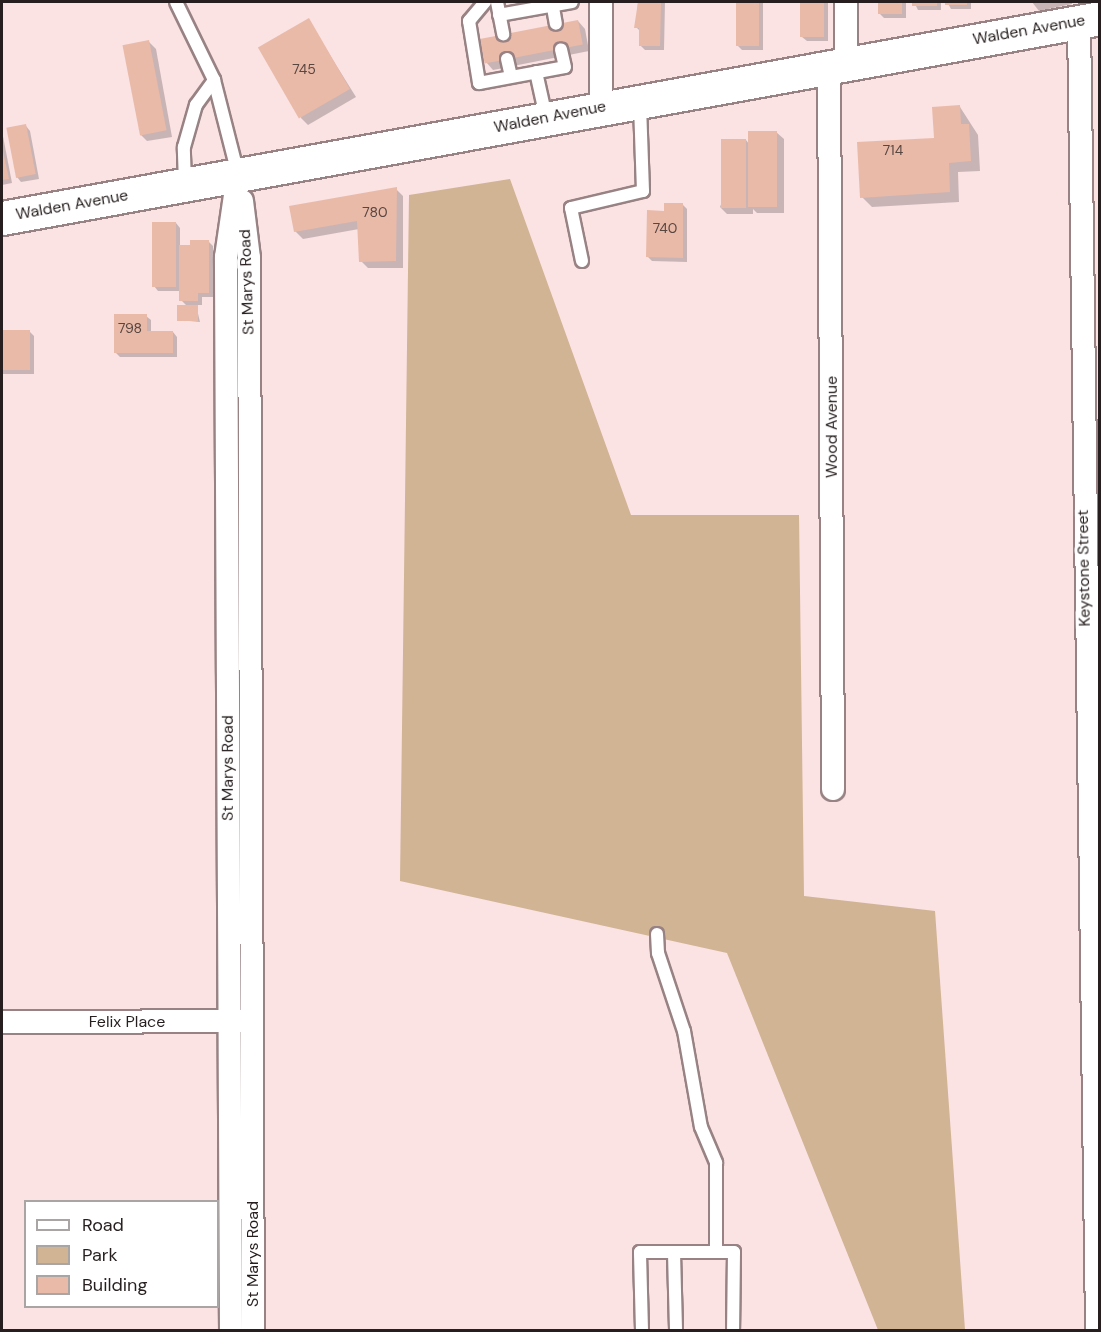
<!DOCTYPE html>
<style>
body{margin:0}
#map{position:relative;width:1101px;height:1332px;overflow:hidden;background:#fbe2e3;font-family:"DM Sans",sans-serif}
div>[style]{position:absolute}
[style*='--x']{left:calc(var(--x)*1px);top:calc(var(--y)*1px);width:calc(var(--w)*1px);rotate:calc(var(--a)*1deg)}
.green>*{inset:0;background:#d0b494}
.shadow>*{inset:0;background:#0003}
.building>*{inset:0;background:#e9baa8;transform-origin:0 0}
.roads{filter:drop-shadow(2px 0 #988283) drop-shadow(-2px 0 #988283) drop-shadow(0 2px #988283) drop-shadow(0 -2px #988283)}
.lane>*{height:12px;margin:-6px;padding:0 6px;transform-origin:6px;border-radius:6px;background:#fff}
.street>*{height:22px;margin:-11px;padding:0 11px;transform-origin:11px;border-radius:11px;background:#fff}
.secondary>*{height:33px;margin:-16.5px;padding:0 16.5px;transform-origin:16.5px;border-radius:16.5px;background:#fff}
span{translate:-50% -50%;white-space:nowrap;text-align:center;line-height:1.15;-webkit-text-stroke:6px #fff;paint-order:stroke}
.number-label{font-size:14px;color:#584641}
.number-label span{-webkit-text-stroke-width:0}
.street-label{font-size:16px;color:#271f1f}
.frame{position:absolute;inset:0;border:3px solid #271f1f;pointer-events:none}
.legend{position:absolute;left:24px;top:1200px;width:195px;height:108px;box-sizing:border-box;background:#fff;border:2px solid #a9a5a5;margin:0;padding:8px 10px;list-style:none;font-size:18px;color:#271f1f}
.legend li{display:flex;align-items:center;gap:12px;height:30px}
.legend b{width:30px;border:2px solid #a9a5a5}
</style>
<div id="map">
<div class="green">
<i style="clip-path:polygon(510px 179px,631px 515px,799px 515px,804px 896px,935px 911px,965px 1330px,878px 1330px,727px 953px,400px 881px,409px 195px)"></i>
</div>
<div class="shadow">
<i style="clip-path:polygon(638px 2px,665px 2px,664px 50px,645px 50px,640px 45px,640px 31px,636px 27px)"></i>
<i style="clip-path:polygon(737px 2px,763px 2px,763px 50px,742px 50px,737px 45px)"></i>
<i style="clip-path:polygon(802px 2px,828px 2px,828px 41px,807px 41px,802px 37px)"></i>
<i style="clip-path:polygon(879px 2px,906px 2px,906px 18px,884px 18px,879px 13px)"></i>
<i style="clip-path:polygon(914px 2px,941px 2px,941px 10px,918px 10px)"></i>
<i style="clip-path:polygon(947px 2px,971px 2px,971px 9px,951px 9px)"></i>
<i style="clip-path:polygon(1032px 2px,1072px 2px,1072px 4px,1039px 11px)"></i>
<i style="clip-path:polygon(308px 20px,356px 97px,308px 125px,301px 118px)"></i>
<i style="clip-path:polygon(578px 21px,585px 29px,589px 51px,493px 70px,486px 62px)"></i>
<i style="clip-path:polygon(148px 41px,156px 49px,172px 137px,147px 141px,140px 134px)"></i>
<i style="clip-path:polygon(960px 107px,978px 135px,980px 171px,958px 172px,959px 202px,872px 207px,862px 197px,935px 139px)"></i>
<i style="clip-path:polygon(26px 126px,30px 131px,39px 179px,21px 182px,17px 177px)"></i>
<i style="clip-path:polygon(2px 131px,12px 183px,2px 185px)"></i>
<i style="clip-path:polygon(776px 132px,784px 139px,784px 213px,757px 213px,753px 209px,753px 214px,727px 214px,720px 207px,746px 140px,749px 144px)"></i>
<i style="clip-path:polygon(396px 189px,403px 196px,403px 268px,368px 268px,361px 261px,359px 229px,303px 239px,295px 231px)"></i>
<i style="clip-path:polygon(682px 204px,687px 209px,687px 262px,652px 261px,648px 257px,666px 212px)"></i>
<i style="clip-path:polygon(176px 223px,180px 228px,180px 247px,208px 241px,213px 246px,213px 297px,202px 297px,202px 305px,196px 305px,200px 322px,179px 320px,187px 306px,181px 300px,181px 291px,158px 291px,154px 286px)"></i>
<i style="clip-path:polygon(146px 316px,151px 320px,151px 332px,173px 332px,177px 337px,177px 357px,120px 357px,115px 352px)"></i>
<i style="clip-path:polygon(2px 331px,29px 331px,34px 336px,34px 374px,2px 374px)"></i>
</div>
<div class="building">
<i style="clip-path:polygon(638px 2px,661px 2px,660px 46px,639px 46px,639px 28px,634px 28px)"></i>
<i style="left:736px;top:2px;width:23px;height:44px"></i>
<i style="left:800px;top:2px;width:24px;height:35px"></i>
<i style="left:878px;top:2px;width:24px;height:12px"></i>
<i style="left:912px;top:2px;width:25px;height:4px"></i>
<i style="left:945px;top:2px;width:22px;height:3px"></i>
<i style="left:309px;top:18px;width:82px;height:59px;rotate:60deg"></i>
<i style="left:578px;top:20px;width:25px;height:100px;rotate:79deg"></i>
<i style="left:149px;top:40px;width:92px;height:27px;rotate:79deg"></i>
<i style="clip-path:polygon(960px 105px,961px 124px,969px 124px,971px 161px,949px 163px,950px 192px,860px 198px,857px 142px,934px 138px,932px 107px)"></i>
<i style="left:26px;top:124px;width:51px;height:20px;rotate:79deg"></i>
<i style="left:748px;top:131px;width:29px;height:76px"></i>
<i style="left:721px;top:139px;width:25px;height:69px"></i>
<i style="clip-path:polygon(2px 147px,9px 179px,2px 180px)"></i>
<i style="clip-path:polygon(397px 187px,396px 261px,359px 262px,357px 221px,294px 232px,289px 206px)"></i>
<i style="clip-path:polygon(664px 203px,683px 203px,683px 258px,646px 257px,647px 210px,664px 211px)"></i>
<i style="left:176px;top:222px;width:65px;height:24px;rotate:90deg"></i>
<i style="clip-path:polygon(190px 240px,209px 240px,209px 293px,198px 293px,198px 301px,179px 301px,179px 245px,190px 245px)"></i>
<i style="left:177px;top:305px;width:21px;height:16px"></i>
<i style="clip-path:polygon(114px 314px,147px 314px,147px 331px,173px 331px,173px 353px,114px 353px)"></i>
<i style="left:2px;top:330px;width:28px;height:40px"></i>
</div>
<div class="roads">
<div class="lane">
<i style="--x:176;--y:2;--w:87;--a:64"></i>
<i style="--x:214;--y:80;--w:97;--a:75.7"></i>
<i style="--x:485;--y:2;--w:25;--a:130"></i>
<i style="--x:469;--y:21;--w:63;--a:80.8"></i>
<i style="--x:479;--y:83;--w:87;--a:-10.5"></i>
<i style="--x:565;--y:67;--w:18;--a:-103"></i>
<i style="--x:497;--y:2;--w:33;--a:79"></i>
<i style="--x:552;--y:2;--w:22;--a:80"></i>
<i style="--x:499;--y:15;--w:74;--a:-10.1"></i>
<i style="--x:507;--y:59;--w:17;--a:77"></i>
<i style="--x:536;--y:72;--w:46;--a:77.5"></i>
<i style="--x:185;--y:183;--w:36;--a:-92"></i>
<i style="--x:184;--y:147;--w:44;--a:-74.1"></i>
<i style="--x:196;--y:105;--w:31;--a:-54"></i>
<i style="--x:582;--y:261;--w:54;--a:-101.7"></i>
<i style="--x:571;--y:208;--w:74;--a:-13.3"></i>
<i style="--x:643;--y:191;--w:87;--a:-92"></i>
<i style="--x:657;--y:934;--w:19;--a:87"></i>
<i style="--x:658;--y:953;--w:82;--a:71.6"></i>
<i style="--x:684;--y:1031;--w:97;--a:80"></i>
<i style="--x:701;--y:1127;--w:39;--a:67"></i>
<i style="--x:716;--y:1163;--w:89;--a:90"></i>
<i style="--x:674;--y:1253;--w:77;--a:88.5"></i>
<i style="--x:642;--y:1330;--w:78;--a:-91.5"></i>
<i style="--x:640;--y:1252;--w:94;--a:0"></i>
<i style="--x:734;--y:1252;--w:78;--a:90.7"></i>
</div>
<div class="street">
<i style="--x:1079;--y:21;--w:1309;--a:89.21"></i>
<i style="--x:846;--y:63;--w:61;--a:-90"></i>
<i style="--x:829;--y:66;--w:723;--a:89.68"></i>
<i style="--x:601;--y:107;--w:105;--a:-90"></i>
<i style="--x:242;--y:201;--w:57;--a:83"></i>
<i style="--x:249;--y:258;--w:1072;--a:89.79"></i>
<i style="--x:2;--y:1022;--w:241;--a:-0.2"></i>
<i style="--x:231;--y:1330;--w:1073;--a:-90.27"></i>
<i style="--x:226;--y:257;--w:83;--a:-81.7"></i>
</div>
<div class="secondary">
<i style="--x:2;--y:218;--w:1116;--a:-10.32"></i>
</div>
</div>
<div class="number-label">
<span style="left:304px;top:69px">745</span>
<span style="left:893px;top:150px">714</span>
<span style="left:375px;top:212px">780</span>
<span style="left:665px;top:228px">740</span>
<span style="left:130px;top:328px">798</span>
</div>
<div class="street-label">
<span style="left:1029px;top:30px;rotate:-10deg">Walden Avenue</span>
<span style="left:550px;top:117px;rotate:-11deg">Walden Avenue</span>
<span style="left:72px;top:205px;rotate:-10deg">Walden Avenue</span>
<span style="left:247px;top:282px;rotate:-92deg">St Marys Road</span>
<span style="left:832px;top:427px;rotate:-90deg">Wood Avenue</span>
<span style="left:1084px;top:568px;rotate:-91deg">Keystone Street</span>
<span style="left:228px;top:768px;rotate:-90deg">St Marys Road</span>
<span style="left:127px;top:1022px">Felix Place</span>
<span style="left:253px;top:1254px;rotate:-90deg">St Marys Road</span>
</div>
<div class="frame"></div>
<ul class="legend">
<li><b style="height:8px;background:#fff"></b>Road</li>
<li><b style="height:16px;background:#d0b494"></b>Park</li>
<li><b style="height:16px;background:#e9baa8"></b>Building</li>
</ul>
</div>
